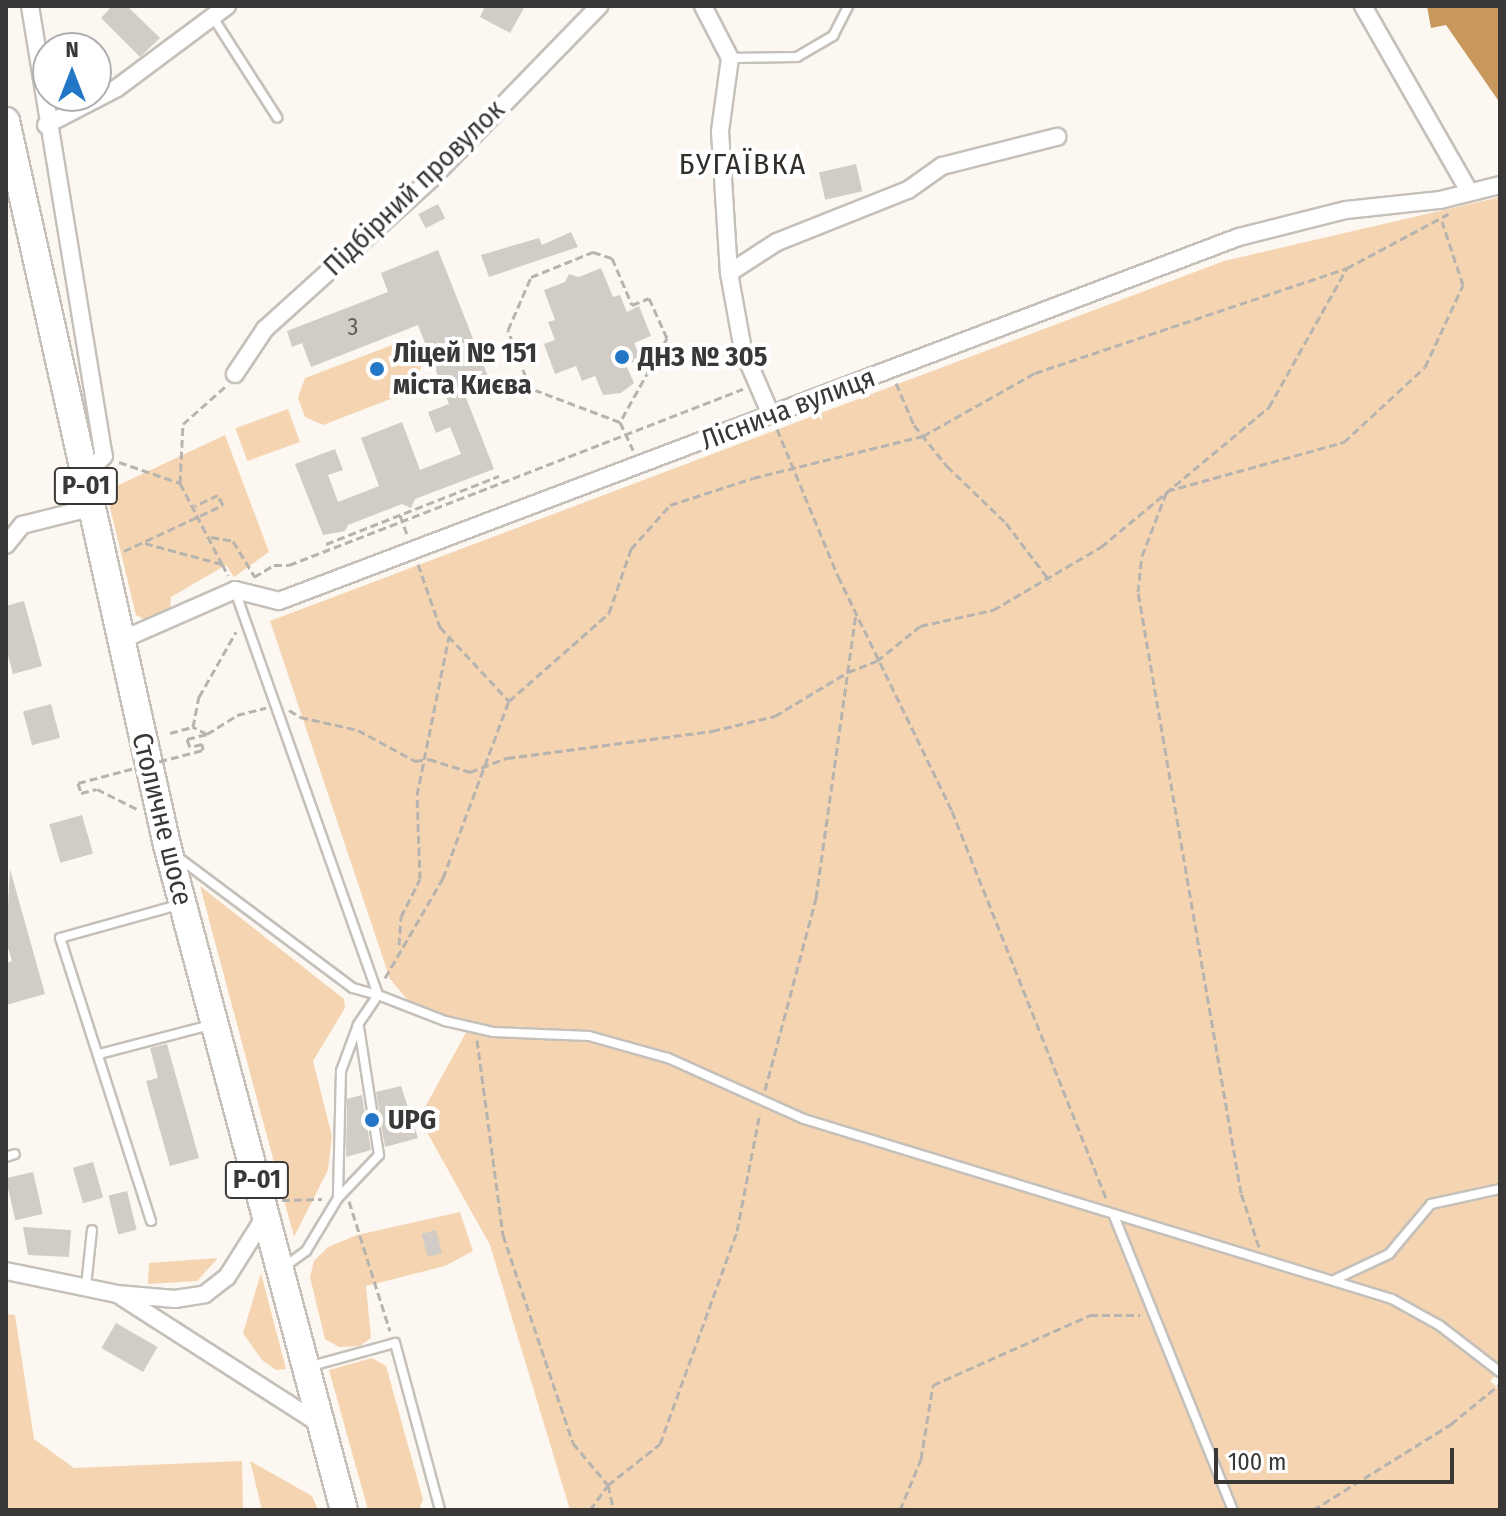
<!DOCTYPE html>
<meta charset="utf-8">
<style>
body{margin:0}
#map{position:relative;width:1506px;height:1516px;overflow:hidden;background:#fcf7f1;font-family:"Fira Sans Condensed",sans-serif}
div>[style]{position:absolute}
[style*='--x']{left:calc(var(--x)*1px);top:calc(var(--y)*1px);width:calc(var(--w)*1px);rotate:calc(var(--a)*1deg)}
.green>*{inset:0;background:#f5d5b1;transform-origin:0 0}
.water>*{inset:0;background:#c7975c}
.building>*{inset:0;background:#d1ccc6;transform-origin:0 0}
.path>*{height:3px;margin-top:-1.5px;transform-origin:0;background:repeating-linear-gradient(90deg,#b7b3af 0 8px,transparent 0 12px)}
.roads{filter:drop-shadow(2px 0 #c5c0ba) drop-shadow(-2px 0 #c5c0ba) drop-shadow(0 2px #c5c0ba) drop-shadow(0 -2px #c5c0ba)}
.service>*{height:8px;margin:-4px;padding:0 4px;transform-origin:4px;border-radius:4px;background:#fff}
.minor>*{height:16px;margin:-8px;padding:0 8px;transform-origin:8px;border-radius:8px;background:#fff}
.primary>*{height:26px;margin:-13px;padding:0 13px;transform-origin:13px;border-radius:13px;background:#fff}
.path-bridge>*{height:3px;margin-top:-1.5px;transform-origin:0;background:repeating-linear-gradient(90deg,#b7b3af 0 8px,transparent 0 12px)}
.dots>*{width:22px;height:22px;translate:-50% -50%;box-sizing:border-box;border:4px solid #fff;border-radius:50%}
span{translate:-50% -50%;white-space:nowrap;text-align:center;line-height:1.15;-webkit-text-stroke:8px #fff;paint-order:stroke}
.number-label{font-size:24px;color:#605d5a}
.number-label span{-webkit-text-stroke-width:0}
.shield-label span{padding:2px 6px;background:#fff;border:2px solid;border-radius:6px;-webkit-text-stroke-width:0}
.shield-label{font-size:26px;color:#3a3836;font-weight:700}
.street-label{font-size:28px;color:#3a3836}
.poi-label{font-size:28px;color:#3a3836;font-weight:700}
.left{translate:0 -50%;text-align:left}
.neighbourhood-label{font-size:30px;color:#322e2a;letter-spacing:2px}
.frame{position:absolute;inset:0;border:8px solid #3a3836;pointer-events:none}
.north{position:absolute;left:32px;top:32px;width:80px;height:80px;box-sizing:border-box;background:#fff;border:2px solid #b0afaf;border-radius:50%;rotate:0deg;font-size:22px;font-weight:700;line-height:32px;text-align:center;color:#3a3836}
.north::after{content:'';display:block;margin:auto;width:28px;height:36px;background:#2377c6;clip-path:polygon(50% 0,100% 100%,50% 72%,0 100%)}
.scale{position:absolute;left:1214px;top:1448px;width:240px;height:36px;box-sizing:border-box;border:4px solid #3a3836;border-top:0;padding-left:10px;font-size:24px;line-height:28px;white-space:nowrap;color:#3a3836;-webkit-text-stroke:6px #fff;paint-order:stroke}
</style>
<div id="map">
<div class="green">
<i style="clip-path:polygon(1500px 197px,1500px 1371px,1490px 1381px,1500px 1390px,1500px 1510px,570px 1510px,490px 1245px,419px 1118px,468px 1029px,412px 1005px,390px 979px,270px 621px,1224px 261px)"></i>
<i style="clip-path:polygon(395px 344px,412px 352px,421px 367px,414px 390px,323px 425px,305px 417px,298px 398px,305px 378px)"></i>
<i style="left:288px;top:409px;width:35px;height:56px;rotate:70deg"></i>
<i style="clip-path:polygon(225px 435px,269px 552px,234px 577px,226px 565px,171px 597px,170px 611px,146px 620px,136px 615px,106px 491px)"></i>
<i style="clip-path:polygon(200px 886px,344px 999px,345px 1008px,313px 1061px,332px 1136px,328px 1170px,294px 1237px)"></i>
<i style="clip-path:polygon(460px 1212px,473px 1251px,445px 1266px,366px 1286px,371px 1338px,360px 1346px,339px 1347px,325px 1339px,310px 1277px,314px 1261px,328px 1247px,357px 1235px)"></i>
<i style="clip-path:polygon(218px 1258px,197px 1281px,148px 1284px,149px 1263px)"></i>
<i style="clip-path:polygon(261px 1273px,286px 1369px,276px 1370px,262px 1360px,243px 1333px)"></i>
<i style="clip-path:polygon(6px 1314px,15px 1315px,34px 1439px,74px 1468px,242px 1461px,243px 1510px,6px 1510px)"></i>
<i style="clip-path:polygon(372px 1358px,386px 1366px,423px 1499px,419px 1510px,368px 1510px,329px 1370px)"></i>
<i style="clip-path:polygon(250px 1461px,312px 1496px,318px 1510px,262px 1510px)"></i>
</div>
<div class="water">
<i style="clip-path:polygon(1427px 6px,1500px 6px,1500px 103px,1446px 25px,1431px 28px)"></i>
</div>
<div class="building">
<i style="clip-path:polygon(112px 6px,127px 6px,160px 38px,140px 57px,101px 18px)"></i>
<i style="clip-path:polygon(485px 6px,525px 6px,510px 33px,480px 17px)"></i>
<i style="left:856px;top:164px;width:28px;height:38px;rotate:77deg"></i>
<i style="left:438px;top:204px;width:16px;height:22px;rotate:63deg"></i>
<i style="clip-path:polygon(571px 232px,578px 247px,489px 277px,481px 255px,539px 238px,542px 245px)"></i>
<i style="clip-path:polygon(438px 250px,489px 379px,463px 390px,494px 469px,415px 499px,411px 508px,402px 504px,348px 525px,345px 531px,323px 535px,295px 464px,335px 449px,343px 470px,328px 475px,338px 502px,379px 486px,361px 438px,402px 422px,420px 470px,461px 454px,450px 427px,436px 433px,428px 412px,449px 404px,418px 325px,311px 367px,302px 343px,292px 347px,287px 331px,388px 292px,381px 273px)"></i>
<i style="clip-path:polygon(601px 268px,613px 297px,620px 295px,627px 312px,639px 306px,651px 336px,634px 343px,641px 359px,626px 365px,634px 383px,621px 393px,603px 395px,595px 376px,582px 381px,576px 366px,555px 374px,544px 344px,555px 340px,548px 322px,555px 320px,544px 290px,565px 282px,569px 274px,579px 277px)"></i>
<i style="clip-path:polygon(24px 601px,42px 666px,13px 674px,6px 648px,6px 606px)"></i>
<i style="left:51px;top:704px;width:35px;height:29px;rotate:75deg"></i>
<i style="left:82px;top:815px;width:40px;height:34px;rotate:74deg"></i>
<i style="clip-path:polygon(10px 869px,45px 994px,6px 1005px,6px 963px,12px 961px,6px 941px)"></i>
<i style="clip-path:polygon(167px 1044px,199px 1158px,170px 1166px,146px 1081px,158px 1078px,150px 1048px)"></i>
<i style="clip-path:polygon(401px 1086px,418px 1138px,385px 1147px,376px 1092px)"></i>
<i style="clip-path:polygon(362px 1095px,371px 1150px,346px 1157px,347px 1099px)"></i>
<i style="left:93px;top:1162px;width:37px;height:21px;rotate:74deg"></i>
<i style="left:33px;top:1172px;width:43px;height:28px;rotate:77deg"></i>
<i style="left:127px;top:1191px;width:40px;height:19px;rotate:76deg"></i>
<i style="clip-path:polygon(23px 1227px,71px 1230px,69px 1257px,28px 1255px)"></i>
<i style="left:436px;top:1230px;width:24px;height:15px;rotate:75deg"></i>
<i style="left:116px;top:1323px;width:48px;height:29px;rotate:30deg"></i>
</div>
<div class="path">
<i style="--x:593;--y:252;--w:20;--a:18"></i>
<i style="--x:612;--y:258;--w:51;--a:66.9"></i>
<i style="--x:632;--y:305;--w:18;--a:-22"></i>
<i style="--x:649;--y:298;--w:44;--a:65.8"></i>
<i style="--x:667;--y:338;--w:96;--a:119.2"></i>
<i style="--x:620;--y:422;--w:96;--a:-159.3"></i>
<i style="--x:530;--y:388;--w:62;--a:-110.8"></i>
<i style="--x:508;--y:330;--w:58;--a:-66.5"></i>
<i style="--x:531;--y:277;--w:67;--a:-22"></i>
<i style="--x:896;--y:383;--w:46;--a:66.8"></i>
<i style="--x:914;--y:425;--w:53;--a:51.2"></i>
<i style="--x:947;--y:466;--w:82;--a:44"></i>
<i style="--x:1006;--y:523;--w:73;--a:52.8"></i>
<i style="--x:620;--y:422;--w:31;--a:65"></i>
<i style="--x:777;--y:429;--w:159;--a:67.5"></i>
<i style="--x:838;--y:576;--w:261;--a:64.1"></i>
<i style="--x:952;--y:811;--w:417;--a:68.3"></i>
<i style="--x:119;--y:462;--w:65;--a:19"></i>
<i style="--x:180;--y:483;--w:91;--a:62.6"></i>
<i style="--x:222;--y:564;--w:81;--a:-164.9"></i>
<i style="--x:180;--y:483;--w:59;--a:-87.1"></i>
<i style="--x:183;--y:424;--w:57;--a:-41.5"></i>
<i style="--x:400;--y:515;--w:20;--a:70"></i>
<i style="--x:211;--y:537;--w:22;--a:10"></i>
<i style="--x:233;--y:541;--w:42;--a:58.6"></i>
<i style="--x:326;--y:544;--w:186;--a:-21.5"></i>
<i style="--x:124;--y:551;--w:109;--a:-24.9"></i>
<i style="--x:223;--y:505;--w:11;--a:-117"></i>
<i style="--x:218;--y:495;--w:26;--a:155"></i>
<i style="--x:222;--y:564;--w:13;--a:61"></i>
<i style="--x:418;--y:564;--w:67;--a:70.8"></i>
<i style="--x:440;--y:627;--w:101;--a:47"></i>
<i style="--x:509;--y:701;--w:133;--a:-41.3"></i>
<i style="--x:609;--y:613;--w:68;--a:-71"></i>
<i style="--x:631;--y:549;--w:59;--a:-48.4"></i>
<i style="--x:670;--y:505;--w:87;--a:-18"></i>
<i style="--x:753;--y:478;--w:175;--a:-13.9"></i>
<i style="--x:923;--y:436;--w:129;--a:-29.4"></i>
<i style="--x:1035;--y:373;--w:329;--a:-18.6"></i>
<i style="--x:254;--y:577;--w:23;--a:-31"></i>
<i style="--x:274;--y:565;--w:15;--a:0"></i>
<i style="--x:289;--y:565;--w:487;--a:-21.2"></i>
<i style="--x:289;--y:710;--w:13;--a:32"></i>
<i style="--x:300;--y:717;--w:59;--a:12.6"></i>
<i style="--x:358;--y:730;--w:65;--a:28.5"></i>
<i style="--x:415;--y:761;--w:14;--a:-8"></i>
<i style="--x:429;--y:759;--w:43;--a:17.6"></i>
<i style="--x:470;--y:772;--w:40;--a:-21"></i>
<i style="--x:507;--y:758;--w:207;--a:-7.5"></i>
<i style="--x:712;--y:731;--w:65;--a:-13.4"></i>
<i style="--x:775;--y:716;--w:85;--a:-31.1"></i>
<i style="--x:848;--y:672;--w:31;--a:-21"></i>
<i style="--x:877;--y:661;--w:55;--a:-39.1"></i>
<i style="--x:920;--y:626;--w:75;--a:-12.4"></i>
<i style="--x:993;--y:610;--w:125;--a:-30.3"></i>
<i style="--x:1101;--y:547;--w:219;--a:-39.8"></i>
<i style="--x:1269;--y:407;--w:159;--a:-60.7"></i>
<i style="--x:1347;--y:268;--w:115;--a:-28.1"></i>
<i style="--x:170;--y:733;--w:24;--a:-15"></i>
<i style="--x:207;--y:734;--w:16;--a:-153"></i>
<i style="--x:193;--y:727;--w:31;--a:-79"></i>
<i style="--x:199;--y:697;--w:75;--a:-60.4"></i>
<i style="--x:203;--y:750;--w:6;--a:-99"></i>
<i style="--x:202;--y:744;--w:12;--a:166"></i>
<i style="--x:190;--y:747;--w:9;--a:-111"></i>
<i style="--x:187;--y:739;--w:21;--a:-14"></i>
<i style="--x:207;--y:734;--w:36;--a:-32"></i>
<i style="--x:237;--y:715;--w:30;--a:-14"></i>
<i style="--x:78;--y:783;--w:10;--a:73"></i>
<i style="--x:81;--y:793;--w:16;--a:-14"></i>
<i style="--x:97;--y:789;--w:45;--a:26.6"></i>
<i style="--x:399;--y:945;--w:28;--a:-86"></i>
<i style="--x:401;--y:917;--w:42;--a:-63.4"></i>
<i style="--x:420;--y:879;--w:84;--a:-92"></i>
<i style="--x:417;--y:795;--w:162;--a:-78.6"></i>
<i style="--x:385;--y:978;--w:116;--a:-59.9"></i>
<i style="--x:443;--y:878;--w:189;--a:-69.6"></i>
<i style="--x:477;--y:1040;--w:197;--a:82.4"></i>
<i style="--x:503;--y:1235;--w:219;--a:71.4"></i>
<i style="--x:573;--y:1443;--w:55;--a:50.2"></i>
<i style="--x:608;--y:1485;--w:26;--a:77"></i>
<i style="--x:765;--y:1090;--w:199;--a:-75.1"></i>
<i style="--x:816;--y:898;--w:286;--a:-82"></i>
<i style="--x:282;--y:1200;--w:40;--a:-1.4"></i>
<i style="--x:349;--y:1201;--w:136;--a:72.5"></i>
<i style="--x:1259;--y:1247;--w:57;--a:-108.4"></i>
<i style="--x:1241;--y:1193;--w:610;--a:-99.72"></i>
<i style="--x:1138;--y:592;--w:36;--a:-84"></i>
<i style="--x:1142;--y:556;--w:70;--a:-69"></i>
<i style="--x:1167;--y:491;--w:184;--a:-15.5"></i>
<i style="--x:1344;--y:442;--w:110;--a:-42.8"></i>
<i style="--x:1425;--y:367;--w:90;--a:-65.1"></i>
<i style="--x:1463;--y:285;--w:67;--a:-108.2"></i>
<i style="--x:590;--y:1510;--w:31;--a:-54"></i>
<i style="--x:608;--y:1485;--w:66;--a:-38.3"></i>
<i style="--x:660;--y:1444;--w:226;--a:-70.1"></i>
<i style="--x:737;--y:1231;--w:120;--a:-79"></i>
<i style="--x:900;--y:1510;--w:55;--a:-67.6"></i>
<i style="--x:921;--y:1459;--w:75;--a:-80.8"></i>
<i style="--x:933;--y:1385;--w:172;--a:-24"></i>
<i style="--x:1090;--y:1315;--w:50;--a:0"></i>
<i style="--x:1313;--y:1510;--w:163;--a:-31.9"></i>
<i style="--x:1451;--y:1424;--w:63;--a:-39.2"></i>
</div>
<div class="roads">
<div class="service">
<i style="--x:214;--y:19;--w:117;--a:57.3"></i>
<i style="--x:730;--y:58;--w:67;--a:-0.9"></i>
<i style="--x:797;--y:57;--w:42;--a:-30.3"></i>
<i style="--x:833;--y:36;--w:34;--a:-63"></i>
<i style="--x:235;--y:591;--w:429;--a:70.5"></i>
<i style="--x:378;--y:995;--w:72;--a:21.2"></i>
<i style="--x:445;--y:1021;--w:49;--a:12.9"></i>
<i style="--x:493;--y:1032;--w:96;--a:2.4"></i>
<i style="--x:589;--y:1036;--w:82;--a:15.6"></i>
<i style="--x:668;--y:1058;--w:149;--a:24.2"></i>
<i style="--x:804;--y:1119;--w:615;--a:17.02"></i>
<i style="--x:1392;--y:1299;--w:54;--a:29"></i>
<i style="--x:1439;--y:1325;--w:77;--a:37.6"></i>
<i style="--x:179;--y:858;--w:217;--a:36.8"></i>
<i style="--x:353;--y:988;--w:26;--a:16"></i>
<i style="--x:378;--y:995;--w:36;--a:124"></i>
<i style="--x:358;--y:1025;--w:49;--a:110.3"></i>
<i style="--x:341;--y:1071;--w:127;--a:91.4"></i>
<i style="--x:338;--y:1198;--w:62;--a:121.1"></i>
<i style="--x:306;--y:1251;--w:29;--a:144"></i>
<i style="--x:99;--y:1054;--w:115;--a:-14.6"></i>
<i style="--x:6;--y:1157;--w:9;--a:-18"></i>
<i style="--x:339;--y:1197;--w:58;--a:-46.4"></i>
<i style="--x:379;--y:1155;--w:129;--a:-98.9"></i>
<i style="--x:1114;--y:1216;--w:317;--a:68"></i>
<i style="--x:151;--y:1221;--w:297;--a:-107.8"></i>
<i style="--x:60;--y:938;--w:123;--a:-15.6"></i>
<i style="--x:1336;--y:1279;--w:59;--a:-25.3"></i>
<i style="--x:1389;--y:1254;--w:65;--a:-50"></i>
<i style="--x:1431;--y:1204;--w:71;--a:-12.3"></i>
<i style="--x:86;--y:1286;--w:56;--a:-83.9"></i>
<i style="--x:311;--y:1366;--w:87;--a:-15.3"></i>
<i style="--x:395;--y:1343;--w:173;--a:74.9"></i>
</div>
<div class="minor">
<i style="--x:30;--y:6;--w:456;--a:80.7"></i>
<i style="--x:104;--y:456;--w:29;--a:136"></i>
<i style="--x:703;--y:6;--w:59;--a:62.6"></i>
<i style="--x:730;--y:58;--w:74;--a:97.8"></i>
<i style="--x:720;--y:131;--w:142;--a:86.4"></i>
<i style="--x:729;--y:273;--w:78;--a:79.7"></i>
<i style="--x:743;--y:350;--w:71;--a:66.7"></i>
<i style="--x:1363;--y:6;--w:213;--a:60.2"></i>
<i style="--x:46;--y:125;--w:80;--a:-27.5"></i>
<i style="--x:117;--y:88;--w:137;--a:-36.7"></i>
<i style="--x:729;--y:273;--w:57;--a:-32.9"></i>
<i style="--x:777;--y:242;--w:141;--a:-21.7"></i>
<i style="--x:908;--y:190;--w:42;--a:-35.2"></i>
<i style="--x:942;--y:166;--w:119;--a:-14.2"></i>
<i style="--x:235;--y:374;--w:54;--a:-56.3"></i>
<i style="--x:265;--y:329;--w:225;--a:-42.1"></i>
<i style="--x:432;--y:178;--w:240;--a:-45.8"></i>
<i style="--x:6;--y:545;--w:26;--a:-51"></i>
<i style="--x:22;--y:525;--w:70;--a:-14"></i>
<i style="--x:119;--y:641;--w:127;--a:-23.7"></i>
<i style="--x:235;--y:590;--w:45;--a:14"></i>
<i style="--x:279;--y:601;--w:1027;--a:-20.77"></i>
<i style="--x:1239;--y:237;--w:110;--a:-14.2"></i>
<i style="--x:1346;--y:210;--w:95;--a:-6.1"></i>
<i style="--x:1440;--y:200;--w:62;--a:-14"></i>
<i style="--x:6;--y:1271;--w:113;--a:11.7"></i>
<i style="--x:117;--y:1294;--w:58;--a:4.9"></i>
<i style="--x:175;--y:1299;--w:30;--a:-9"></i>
<i style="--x:205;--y:1294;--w:28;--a:-38"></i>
<i style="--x:227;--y:1277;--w:73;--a:-57.8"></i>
<i style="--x:122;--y:1297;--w:237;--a:32.7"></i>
</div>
<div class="primary">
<i style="--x:6;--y:121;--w:742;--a:77.46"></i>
<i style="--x:167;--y:845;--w:688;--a:75.1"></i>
</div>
</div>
<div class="path-bridge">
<i style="--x:78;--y:783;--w:129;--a:-14.8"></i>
</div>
<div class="dots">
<i style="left:622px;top:357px;background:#2377c6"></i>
<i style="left:377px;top:369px;background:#2377c6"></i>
<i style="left:372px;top:1120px;background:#2377c6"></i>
</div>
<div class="number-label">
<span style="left:353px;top:328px">3</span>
</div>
<div class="shield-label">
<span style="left:86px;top:486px">Р-01</span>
<span style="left:257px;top:1180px">Р-01</span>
</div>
<div class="street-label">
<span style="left:414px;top:188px;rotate:-44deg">Підбірний провулок</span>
<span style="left:788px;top:409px;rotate:-21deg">Ліснича вулиця</span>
<span style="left:162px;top:819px;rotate:76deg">Столичне шосе</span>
</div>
<div class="poi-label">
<span class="left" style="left:393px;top:369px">Ліцей № 151<br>міста Києва</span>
<span class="left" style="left:638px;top:357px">ДНЗ № 305</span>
<span class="left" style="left:388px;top:1120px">UPG</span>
</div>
<div class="neighbourhood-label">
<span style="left:743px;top:164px">БУГАЇВКА</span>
</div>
<div class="frame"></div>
<div class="north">N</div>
<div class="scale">100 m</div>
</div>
